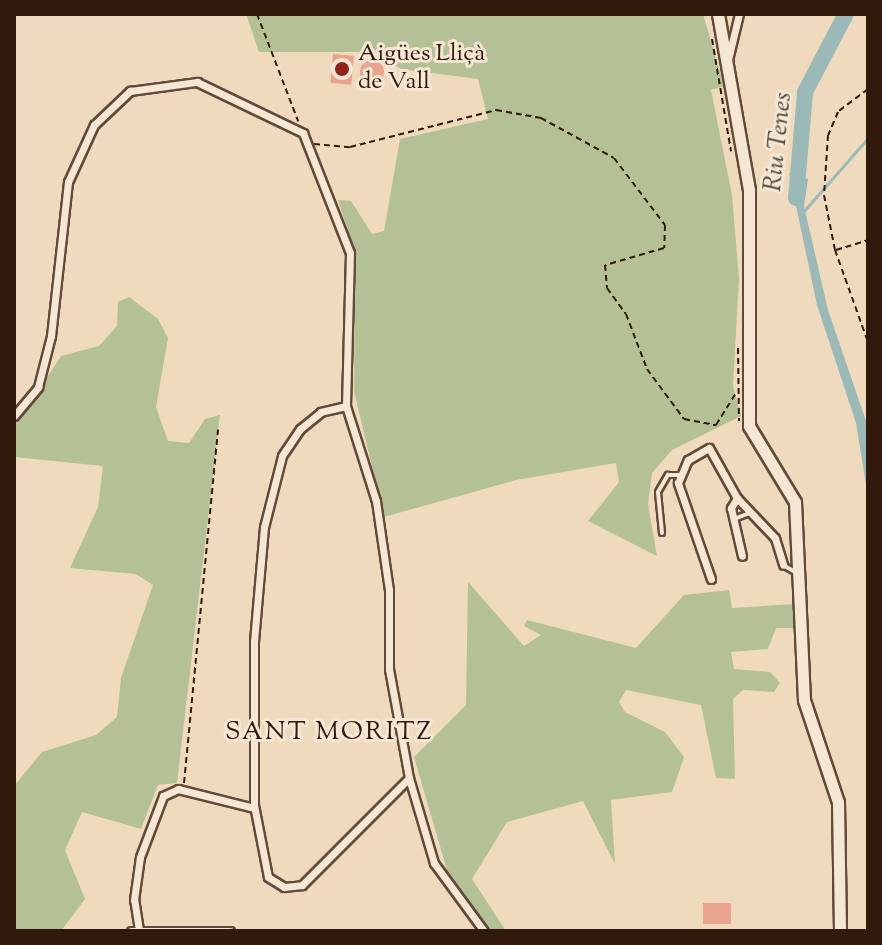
<!DOCTYPE html>
<meta charset="utf-8">
<style>
body{margin:0}
#map{position:relative;width:882px;height:945px;overflow:hidden;background:#f0dabd;font-family:"Sorts Mill Goudy",serif}
div>[style]{position:absolute}
[style*='--x']{left:calc(var(--x)*1px);top:calc(var(--y)*1px);width:calc(var(--w)*1px);rotate:calc(var(--a)*1deg)}
.green>*{inset:0;background:#b4c196}
.water>*{inset:0;background:#9bbab7}
.stream>*{height:3px;margin:-1.5px;padding:0 1.5px;transform-origin:1.5px;border-radius:1.5px;background:#9bbab7}
.river>*{height:16px;margin:-8px;padding:0 8px;transform-origin:8px;border-radius:8px;background:#9bbab7}
.building>*{inset:0;background:#e8a48c;transform-origin:0 0}
.round{border-radius:50%}
.path>*{height:2px;margin-top:-1px;transform-origin:0;background:repeating-linear-gradient(90deg,#311a0c 0 6px,transparent 0 10px)}
.roads{filter:drop-shadow(2px 0 #614a38) drop-shadow(-2px 0 #614a38) drop-shadow(0 2px #614a38) drop-shadow(0 -2px #614a38)}
.lane>*{height:4px;margin:-2px;padding:0 2px;transform-origin:2px;border-radius:2px;background:#f5e7d4}
.street>*{height:7px;margin:-3.5px;padding:0 3.5px;transform-origin:3.5px;border-radius:3.5px;background:#f5e7d4}
.secondary>*{height:11px;margin:-5.5px;padding:0 5.5px;transform-origin:5.5px;border-radius:5.5px;background:#f5e7d4}
.dots>*{width:22px;height:22px;translate:-50% -50%;box-sizing:border-box;border:4px solid #f5e7d4;border-radius:50%}
span{translate:-50% -50%;white-space:nowrap;text-align:center;line-height:1.15;-webkit-text-stroke:6px #f5e7d4;paint-order:stroke}
.poi-label{font-size:24px;color:#311a0c}
.left{translate:0 -50%;text-align:left}
.water-label{font-size:26px;color:#514a3f;font-style:italic}
.neighbourhood-label{font-size:26px;color:#311a0c;letter-spacing:2px}
.frame{position:absolute;inset:0;border:16px solid #311a0c;pointer-events:none}
</style>
<div id="map">
<div class="green">
<i style="clip-path:polygon(246px 14px,703px 14px,724px 86px,711px 90px,732px 195px,739px 278px,733px 386px,741px 416px,672px 450px,652px 473px,648px 504px,657px 556px,588px 521px,619px 482px,616px 463px,516px 480px,384px 517px,354px 391px,355px 252px,338px 200px,351px 201px,372px 234px,384px 231px,400px 139px,488px 119px,478px 79px,401px 69px,375px 52px,259px 52px)"></i>
<i style="clip-path:polygon(129px 297px,158px 319px,168px 338px,156px 407px,168px 441px,189px 443px,205px 419px,220px 415px,177px 783px,158px 785px,141px 829px,82px 812px,65px 850px,85px 899px,61px 931px,14px 931px,14px 786px,42px 752px,96px 735px,117px 717px,121px 678px,153px 585px,136px 574px,70px 568px,98px 507px,103px 466px,14px 457px,14px 427px,61px 356px,99px 346px,117px 326px,118px 302px)"></i>
<i style="clip-path:polygon(468px 582px,524px 646px,541px 635px,524px 626px,527px 620px,636px 648px,684px 595px,729px 590px,732px 608px,795px 604px,796px 628px,776px 628px,768px 649px,731px 652px,734px 669px,770px 672px,780px 683px,774px 692px,743px 690px,733px 699px,735px 779px,716px 778px,701px 705px,626px 690px,619px 702px,625px 712px,665px 732px,684px 757px,672px 792px,611px 800px,615px 864px,583px 801px,507px 822px,472px 879px,506px 931px,492px 931px,449px 877px,414px 757px,466px 705px)"></i>
</div>
<div class="water">
<i style="clip-path:polygon(789px 173px,808px 179px,804px 206px,828px 310px,866px 421px,868px 497px,856px 423px,817px 305px)"></i>
</div>
<div class="stream">
<i style="--x:802;--y:213;--w:100;--a:-48.7"></i>
</div>
<div class="river">
<i style="--x:796;--y:198;--w:106;--a:-85.1"></i>
<i style="--x:805;--y:92;--w:88;--a:-62.3"></i>
</div>
<div class="building">
<i style="left:333px;top:54px;width:21px;height:29px;rotate:5deg"></i>
<i class="round" style="left:360px;top:60px;width:24px;height:24px"></i>
<i style="left:703px;top:903px;width:28px;height:21px"></i>
</div>
<div class="path">
<i style="--x:257;--y:14;--w:115;--a:69"></i>
<i style="--x:712;--y:39;--w:114;--a:80.4"></i>
<i style="--x:868;--y:89;--w:38;--a:143"></i>
<i style="--x:838;--y:112;--w:25;--a:113"></i>
<i style="--x:828;--y:135;--w:60;--a:93.8"></i>
<i style="--x:824;--y:195;--w:56;--a:78.7"></i>
<i style="--x:835;--y:250;--w:98;--a:70.3"></i>
<i style="--x:314;--y:144;--w:36;--a:5"></i>
<i style="--x:350;--y:147;--w:151;--a:-14.2"></i>
<i style="--x:496;--y:110;--w:46;--a:10.1"></i>
<i style="--x:541;--y:118;--w:83;--a:28.7"></i>
<i style="--x:614;--y:158;--w:84;--a:52.7"></i>
<i style="--x:665;--y:225;--w:23;--a:92"></i>
<i style="--x:664;--y:248;--w:61;--a:163.9"></i>
<i style="--x:605;--y:265;--w:23;--a:85"></i>
<i style="--x:607;--y:288;--w:32;--a:54"></i>
<i style="--x:626;--y:314;--w:59;--a:69.1"></i>
<i style="--x:647;--y:369;--w:62;--a:53.5"></i>
<i style="--x:684;--y:419;--w:33;--a:11"></i>
<i style="--x:716;--y:425;--w:38;--a:-58"></i>
<i style="--x:836;--y:250;--w:34;--a:-17"></i>
<i style="--x:738;--y:348;--w:73;--a:89.2"></i>
<i style="--x:184;--y:783;--w:355;--a:-84.5"></i>
</div>
<div class="roads">
<div class="lane">
<i style="--x:734;--y:519;--w:17;--a:-21"></i>
<i style="--x:662;--y:533;--w:41;--a:-95.6"></i>
<i style="--x:658;--y:492;--w:20;--a:-60"></i>
<i style="--x:668;--y:475;--w:12;--a:0"></i>
<i style="--x:783;--y:565;--w:16;--a:30"></i>
</div>
<div class="street">
<i style="--x:728;--y:60;--w:47;--a:-76.6"></i>
<i style="--x:346;--y:406;--w:26;--a:167"></i>
<i style="--x:321;--y:412;--w:27;--a:141"></i>
<i style="--x:300;--y:429;--w:32;--a:124"></i>
<i style="--x:282;--y:456;--w:73;--a:104.2"></i>
<i style="--x:264;--y:527;--w:115;--a:95"></i>
<i style="--x:254;--y:642;--w:163;--a:90"></i>
<i style="--x:254;--y:805;--w:73;--a:79"></i>
<i style="--x:268;--y:877;--w:19;--a:32"></i>
<i style="--x:284;--y:887;--w:18;--a:-6"></i>
<i style="--x:302;--y:885;--w:151;--a:-45"></i>
<i style="--x:14;--y:416;--w:38;--a:-50"></i>
<i style="--x:38;--y:387;--w:53;--a:-75.7"></i>
<i style="--x:51;--y:336;--w:155;--a:-83.7"></i>
<i style="--x:68;--y:182;--w:63;--a:-65.5"></i>
<i style="--x:94;--y:125;--w:50;--a:-43.4"></i>
<i style="--x:130;--y:91;--w:68;--a:-7.7"></i>
<i style="--x:197;--y:82;--w:118;--a:25.7"></i>
<i style="--x:303;--y:133;--w:129;--a:68.6"></i>
<i style="--x:350;--y:253;--w:153;--a:91.5"></i>
<i style="--x:346;--y:406;--w:100;--a:72.5"></i>
<i style="--x:376;--y:501;--w:90;--a:81.7"></i>
<i style="--x:389;--y:590;--w:79;--a:90"></i>
<i style="--x:389;--y:669;--w:111;--a:79.6"></i>
<i style="--x:409;--y:778;--w:89;--a:73.6"></i>
<i style="--x:434;--y:863;--w:84;--a:53.7"></i>
<i style="--x:737;--y:498;--w:12;--a:121"></i>
<i style="--x:731;--y:508;--w:49;--a:77.1"></i>
<i style="--x:711;--y:579;--w:102;--a:-109"></i>
<i style="--x:678;--y:483;--w:25;--a:-67"></i>
<i style="--x:688;--y:460;--w:24;--a:-30"></i>
<i style="--x:709;--y:448;--w:57;--a:60.8"></i>
<i style="--x:737;--y:498;--w:55;--a:46.5"></i>
<i style="--x:775;--y:538;--w:28;--a:73"></i>
<i style="--x:139;--y:930;--w:30;--a:-99"></i>
<i style="--x:134;--y:900;--w:43;--a:-82.1"></i>
<i style="--x:140;--y:857;--w:65;--a:-69.3"></i>
<i style="--x:163;--y:796;--w:17;--a:-25"></i>
<i style="--x:178;--y:789;--w:78;--a:14"></i>
<i style="--x:131;--y:931;--w:99;--a:0"></i>
</div>
<div class="secondary">
<i style="--x:718;--y:14;--w:179;--a:80"></i>
<i style="--x:749;--y:190;--w:236;--a:90"></i>
<i style="--x:749;--y:426;--w:89;--a:58.8"></i>
<i style="--x:795;--y:502;--w:198;--a:87.4"></i>
<i style="--x:804;--y:700;--w:108;--a:71.6"></i>
<i style="--x:838;--y:802;--w:129;--a:89.1"></i>
</div>
</div>
<div class="dots">
<i style="left:342px;top:69px;background:#8f2418"></i>
</div>
<div class="poi-label">
<span class="left" style="left:358px;top:69px">Aigües Lliçà<br>de Vall</span>
</div>
<div class="water-label">
<span style="left:779px;top:142px;rotate:-84deg">Riu Tenes</span>
</div>
<div class="neighbourhood-label">
<span style="left:329px;top:733px">SANT MORITZ</span>
</div>
<div class="frame"></div>
</div>
